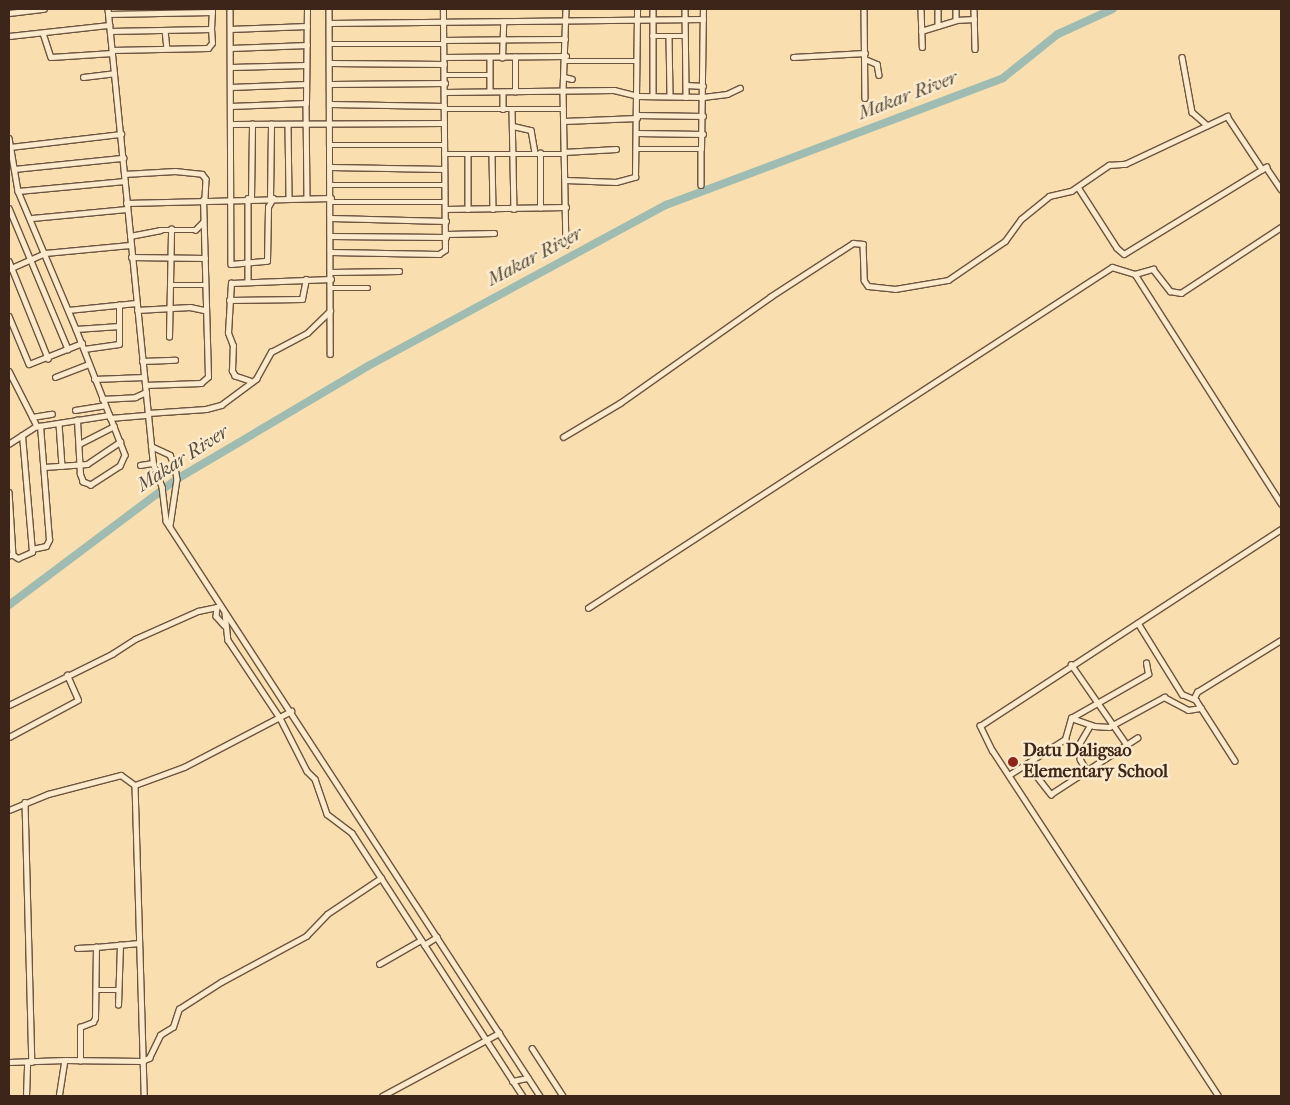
<!DOCTYPE html>
<style>
body{margin:0}
#map{position:relative;width:1290px;height:1105px;overflow:hidden;background:#f9dfb0;font-family:"IM FELL French Canon",serif}
div>[style]{position:absolute}
[style*='--x']{left:calc(var(--x)*1px);top:calc(var(--y)*1px);width:calc(var(--w)*1px);rotate:calc(var(--a)*1deg)}
.river>*{height:8px;margin:-4px;padding:0 4px;transform-origin:4px;border-radius:4px;background:#9ebcb1}
.roads{filter:drop-shadow(1px 0 #6c543f) drop-shadow(-1px 0 #6c543f) drop-shadow(0 1px #6c543f) drop-shadow(0 -1px #6c543f)}
.minor>*{height:4.5px;margin:-2.25px;padding:0 2.25px;transform-origin:2.25px;border-radius:2.25px;background:#fbeacc}
.dots>*{width:14px;height:14px;translate:-50% -50%;box-sizing:border-box;border:2px solid #fbeacc;border-radius:50%}
span{translate:-50% -50%;white-space:nowrap;text-align:center;line-height:1.15;-webkit-text-stroke:5px #fbeacc;paint-order:stroke}
.poi-label{font-size:18px;color:#3d2619;font-weight:700}
.left{translate:0 -50%;text-align:left}
.water-label{font-size:19px;color:#554c3f;font-style:italic}
.frame{position:absolute;inset:0;border:10px solid #3d2619;pointer-events:none}
</style>
<div id="map">
<div class="river">
<i style="--x:9;--y:605;--w:210;--a:-36.9"></i>
<i style="--x:177;--y:479;--w:222;--a:-30.6"></i>
<i style="--x:368;--y:366;--w:339;--a:-28.4"></i>
<i style="--x:666;--y:205;--w:360;--a:-20.6"></i>
<i style="--x:1003;--y:78;--w:70;--a:-38.7"></i>
<i style="--x:1058;--y:34;--w:60;--a:-24.4"></i>
</div>
<div class="roads">
<div class="minor">
<i style="--x:108;--y:9;--w:456;--a:84.3"></i>
<i style="--x:153;--y:463;--w:26;--a:69"></i>
<i style="--x:162;--y:487;--w:34;--a:83"></i>
<i style="--x:166;--y:521;--w:686;--a:56.96"></i>
<i style="--x:230;--y:9;--w:255;--a:89.8"></i>
<i style="--x:231;--y:264;--w:36;--a:-5"></i>
<i style="--x:267;--y:261;--w:54;--a:-88.9"></i>
<i style="--x:268;--y:207;--w:10;--a:-61"></i>
<i style="--x:329;--y:9;--w:345;--a:89.8"></i>
<i style="--x:566;--y:9;--w:83;--a:92.1"></i>
<i style="--x:563;--y:92;--w:153;--a:88.9"></i>
<i style="--x:653;--y:9;--w:87;--a:90"></i>
<i style="--x:685;--y:9;--w:88;--a:89.3"></i>
<i style="--x:864;--y:9;--w:89;--a:89.4"></i>
<i style="--x:921;--y:9;--w:38;--a:88"></i>
<i style="--x:938;--y:9;--w:17;--a:90"></i>
<i style="--x:956;--y:9;--w:11;--a:90"></i>
<i style="--x:974;--y:9;--w:40;--a:88.6"></i>
<i style="--x:9;--y:13;--w:35;--a:-7"></i>
<i style="--x:108;--y:14;--w:104;--a:-1.1"></i>
<i style="--x:329;--y:23;--w:374;--a:-0.6"></i>
<i style="--x:230;--y:29;--w:77;--a:-2.2"></i>
<i style="--x:165;--y:30;--w:18;--a:84"></i>
<i style="--x:110;--y:31;--w:101;--a:-1.1"></i>
<i style="--x:211;--y:29;--w:20;--a:-87"></i>
<i style="--x:921;--y:31;--w:37;--a:-17"></i>
<i style="--x:956;--y:20;--w:18;--a:-3"></i>
<i style="--x:43;--y:33;--w:25;--a:72"></i>
<i style="--x:51;--y:57;--w:61;--a:-3.8"></i>
<i style="--x:9;--y:36;--w:101;--a:-6.3"></i>
<i style="--x:652;--y:36;--w:33;--a:0"></i>
<i style="--x:669;--y:37;--w:59;--a:89"></i>
<i style="--x:443;--y:40;--w:122;--a:-0.5"></i>
<i style="--x:330;--y:44;--w:113;--a:0"></i>
<i style="--x:231;--y:48;--w:76;--a:-2.3"></i>
<i style="--x:112;--y:50;--w:96;--a:-1.2"></i>
<i style="--x:208;--y:48;--w:6;--a:-51"></i>
<i style="--x:212;--y:43;--w:14;--a:-94"></i>
<i style="--x:444;--y:57;--w:122;--a:-0.5"></i>
<i style="--x:490;--y:57;--w:34;--a:90"></i>
<i style="--x:793;--y:57;--w:72;--a:-3.2"></i>
<i style="--x:1182;--y:57;--w:56;--a:79.7"></i>
<i style="--x:1192;--y:112;--w:20;--a:41"></i>
<i style="--x:502;--y:58;--w:36;--a:-88"></i>
<i style="--x:865;--y:59;--w:13;--a:23"></i>
<i style="--x:877;--y:64;--w:11;--a:80"></i>
<i style="--x:565;--y:61;--w:72;--a:0"></i>
<i style="--x:331;--y:63;--w:113;--a:0.5"></i>
<i style="--x:231;--y:67;--w:75;--a:-1.5"></i>
<i style="--x:444;--y:75;--w:46;--a:0"></i>
<i style="--x:83;--y:77;--w:31;--a:-7"></i>
<i style="--x:564;--y:77;--w:8;--a:14"></i>
<i style="--x:331;--y:84;--w:114;--a:-0.5"></i>
<i style="--x:686;--y:85;--w:17;--a:3"></i>
<i style="--x:231;--y:87;--w:75;--a:-2.3"></i>
<i style="--x:444;--y:92;--w:170;--a:-0.7"></i>
<i style="--x:614;--y:90;--w:25;--a:14"></i>
<i style="--x:638;--y:96;--w:65;--a:0.9"></i>
<i style="--x:703;--y:97;--w:24;--a:-7"></i>
<i style="--x:727;--y:94;--w:14;--a:-25"></i>
<i style="--x:503;--y:92;--w:17;--a:90"></i>
<i style="--x:515;--y:92;--w:35;--a:-90"></i>
<i style="--x:306;--y:103;--w:94;--a:-89.4"></i>
<i style="--x:331;--y:104;--w:113;--a:1"></i>
<i style="--x:231;--y:106;--w:75;--a:-2.3"></i>
<i style="--x:306;--y:103;--w:94;--a:89.4"></i>
<i style="--x:444;--y:109;--w:120;--a:0"></i>
<i style="--x:512;--y:109;--w:100;--a:88.9"></i>
<i style="--x:637;--y:115;--w:66;--a:0.9"></i>
<i style="--x:564;--y:121;--w:73;--a:-2.4"></i>
<i style="--x:231;--y:124;--w:213;--a:-0.3"></i>
<i style="--x:288;--y:124;--w:73;--a:89.2"></i>
<i style="--x:513;--y:126;--w:18;--a:13"></i>
<i style="--x:531;--y:130;--w:23;--a:80"></i>
<i style="--x:637;--y:133;--w:66;--a:0.9"></i>
<i style="--x:9;--y:138;--w:54;--a:80.4"></i>
<i style="--x:18;--y:191;--w:150;--a:67.2"></i>
<i style="--x:76;--y:329;--w:135;--a:68.7"></i>
<i style="--x:125;--y:455;--w:12;--a:114"></i>
<i style="--x:120;--y:466;--w:35;--a:147"></i>
<i style="--x:91;--y:485;--w:9;--a:-159"></i>
<i style="--x:83;--y:482;--w:9;--a:-111"></i>
<i style="--x:80;--y:474;--w:54;--a:-93.2"></i>
<i style="--x:331;--y:145;--w:113;--a:0"></i>
<i style="--x:10;--y:147;--w:112;--a:-6.7"></i>
<i style="--x:637;--y:149;--w:64;--a:0"></i>
<i style="--x:701;--y:149;--w:140;--a:-89.2"></i>
<i style="--x:701;--y:150;--w:35;--a:90"></i>
<i style="--x:564;--y:152;--w:52;--a:-3.3"></i>
<i style="--x:444;--y:154;--w:120;--a:0"></i>
<i style="--x:468;--y:154;--w:55;--a:90"></i>
<i style="--x:492;--y:154;--w:55;--a:89"></i>
<i style="--x:331;--y:167;--w:113;--a:1"></i>
<i style="--x:14;--y:169;--w:110;--a:-5.8"></i>
<i style="--x:124;--y:174;--w:51;--a:-3.4"></i>
<i style="--x:175;--y:171;--w:27;--a:6"></i>
<i style="--x:202;--y:174;--w:6;--a:51"></i>
<i style="--x:206;--y:179;--w:21;--a:93"></i>
<i style="--x:566;--y:180;--w:50;--a:2.3"></i>
<i style="--x:616;--y:182;--w:20;--a:-15"></i>
<i style="--x:635;--y:177;--w:168;--a:-89.3"></i>
<i style="--x:331;--y:185;--w:114;--a:0"></i>
<i style="--x:1078;--y:187;--w:72;--a:57.4"></i>
<i style="--x:1117;--y:248;--w:9;--a:41"></i>
<i style="--x:1124;--y:254;--w:167;--a:-31.5"></i>
<i style="--x:1266;--y:167;--w:27;--a:56"></i>
<i style="--x:18;--y:191;--w:107;--a:-5.3"></i>
<i style="--x:248;--y:198;--w:82;--a:90"></i>
<i style="--x:251;--y:198;--w:74;--a:-89.2"></i>
<i style="--x:270;--y:198;--w:74;--a:-89.2"></i>
<i style="--x:331;--y:202;--w:114;--a:0"></i>
<i style="--x:126;--y:203;--w:205;--a:-1.4"></i>
<i style="--x:9;--y:208;--w:153;--a:67.3"></i>
<i style="--x:540;--y:208;--w:55;--a:-90"></i>
<i style="--x:445;--y:209;--w:121;--a:-0.9"></i>
<i style="--x:32;--y:218;--w:95;--a:-5.4"></i>
<i style="--x:331;--y:218;--w:115;--a:1.5"></i>
<i style="--x:446;--y:234;--w:48;--a:-1.2"></i>
<i style="--x:130;--y:236;--w:31;--a:-11"></i>
<i style="--x:160;--y:230;--w:35;--a:0"></i>
<i style="--x:195;--y:230;--w:11;--a:-45"></i>
<i style="--x:331;--y:236;--w:115;--a:0.5"></i>
<i style="--x:331;--y:252;--w:108;--a:1.1"></i>
<i style="--x:439;--y:254;--w:7;--a:-34"></i>
<i style="--x:445;--y:250;--w:241;--a:-90.5"></i>
<i style="--x:131;--y:257;--w:74;--a:0.8"></i>
<i style="--x:9;--y:261;--w:105;--a:68.1"></i>
<i style="--x:9;--y:269;--w:39;--a:-24"></i>
<i style="--x:45;--y:253;--w:85;--a:-5.4"></i>
<i style="--x:331;--y:272;--w:68;--a:-0.8"></i>
<i style="--x:1135;--y:274;--w:19;--a:-16"></i>
<i style="--x:1153;--y:269;--w:28;--a:52"></i>
<i style="--x:1170;--y:291;--w:11;--a:10"></i>
<i style="--x:1181;--y:293;--w:120;--a:-33.4"></i>
<i style="--x:170;--y:285;--w:35;--a:0"></i>
<i style="--x:331;--y:288;--w:37;--a:0"></i>
<i style="--x:229;--y:300;--w:73;--a:-0.8"></i>
<i style="--x:302;--y:299;--w:20;--a:-79"></i>
<i style="--x:68;--y:310;--w:68;--a:-5.9"></i>
<i style="--x:137;--y:310;--w:53;--a:-3.2"></i>
<i style="--x:190;--y:307;--w:14;--a:12"></i>
<i style="--x:9;--y:316;--w:52;--a:67.4"></i>
<i style="--x:29;--y:364;--w:57;--a:-21.6"></i>
<i style="--x:76;--y:329;--w:43;--a:-4"></i>
<i style="--x:169;--y:337;--w:108;--a:-88.9"></i>
<i style="--x:84;--y:349;--w:35;--a:-8"></i>
<i style="--x:119;--y:344;--w:39;--a:-90"></i>
<i style="--x:142;--y:361;--w:33;--a:-2"></i>
<i style="--x:9;--y:371;--w:62;--a:63"></i>
<i style="--x:37;--y:426;--w:33;--a:147"></i>
<i style="--x:55;--y:377;--w:36;--a:-21"></i>
<i style="--x:94;--y:379;--w:50;--a:-2.3"></i>
<i style="--x:250;--y:381;--w:16;--a:-162"></i>
<i style="--x:235;--y:376;--w:6;--a:-121"></i>
<i style="--x:232;--y:371;--w:25;--a:-88"></i>
<i style="--x:233;--y:346;--w:14;--a:-111"></i>
<i style="--x:228;--y:333;--w:50;--a:-86.6"></i>
<i style="--x:231;--y:283;--w:100;--a:-2.3"></i>
<i style="--x:145;--y:385;--w:56;--a:-2"></i>
<i style="--x:201;--y:383;--w:9;--a:-41"></i>
<i style="--x:208;--y:377;--w:177;--a:-91.6"></i>
<i style="--x:102;--y:399;--w:33;--a:-3"></i>
<i style="--x:135;--y:397;--w:12;--a:-24"></i>
<i style="--x:75;--y:410;--w:30;--a:-9"></i>
<i style="--x:148;--y:413;--w:58;--a:-3.9"></i>
<i style="--x:206;--y:409;--w:16;--a:-15"></i>
<i style="--x:221;--y:405;--w:44;--a:-36.6"></i>
<i style="--x:256;--y:379;--w:31;--a:-61"></i>
<i style="--x:271;--y:352;--w:41;--a:-27.8"></i>
<i style="--x:307;--y:333;--w:32;--a:-44"></i>
<i style="--x:32;--y:417;--w:20;--a:-9"></i>
<i style="--x:110;--y:418;--w:38;--a:-5"></i>
<i style="--x:59;--y:424;--w:42;--a:85.9"></i>
<i style="--x:39;--y:426;--w:71;--a:-8.9"></i>
<i style="--x:563;--y:437;--w:66;--a:-30.8"></i>
<i style="--x:620;--y:403;--w:184;--a:-35.2"></i>
<i style="--x:770;--y:297;--w:99;--a:-33"></i>
<i style="--x:853;--y:243;--w:10;--a:6"></i>
<i style="--x:863;--y:244;--w:36;--a:88"></i>
<i style="--x:864;--y:280;--w:7;--a:56"></i>
<i style="--x:868;--y:286;--w:27;--a:6"></i>
<i style="--x:895;--y:289;--w:54;--a:-9.6"></i>
<i style="--x:948;--y:280;--w:69;--a:-34.4"></i>
<i style="--x:1005;--y:241;--w:27;--a:-54"></i>
<i style="--x:1021;--y:219;--w:36;--a:-39"></i>
<i style="--x:1049;--y:196;--w:23;--a:-13"></i>
<i style="--x:1071;--y:191;--w:46;--a:-34.4"></i>
<i style="--x:1109;--y:165;--w:16;--a:-4"></i>
<i style="--x:1125;--y:164;--w:113;--a:-25.2"></i>
<i style="--x:1227;--y:116;--w:64;--a:56.6"></i>
<i style="--x:79;--y:444;--w:39;--a:-27"></i>
<i style="--x:151;--y:446;--w:21;--a:25"></i>
<i style="--x:170;--y:455;--w:13;--a:67"></i>
<i style="--x:175;--y:467;--w:12;--a:81"></i>
<i style="--x:177;--y:479;--w:48;--a:98.5"></i>
<i style="--x:140;--y:465;--w:13;--a:-9"></i>
<i style="--x:44;--y:467;--w:43;--a:-4"></i>
<i style="--x:87;--y:464;--w:40;--a:-34"></i>
<i style="--x:9;--y:492;--w:63;--a:86.4"></i>
<i style="--x:13;--y:555;--w:4;--a:166"></i>
<i style="--x:32;--y:549;--w:14;--a:-12"></i>
<i style="--x:46;--y:546;--w:7;--a:-63"></i>
<i style="--x:49;--y:540;--w:114;--a:-94.5"></i>
<i style="--x:13;--y:555;--w:6;--a:31"></i>
<i style="--x:18;--y:558;--w:15;--a:-23"></i>
<i style="--x:32;--y:552;--w:117;--a:-94.9"></i>
<i style="--x:588;--y:608;--w:625;--a:-33.05"></i>
<i style="--x:1112;--y:267;--w:24;--a:17"></i>
<i style="--x:1135;--y:274;--w:272;--a:57.5"></i>
<i style="--x:225;--y:613;--w:27;--a:84"></i>
<i style="--x:228;--y:640;--w:94;--a:56.3"></i>
<i style="--x:280;--y:718;--w:59;--a:63"></i>
<i style="--x:307;--y:771;--w:11;--a:45"></i>
<i style="--x:315;--y:779;--w:37;--a:71"></i>
<i style="--x:327;--y:814;--w:31;--a:37"></i>
<i style="--x:352;--y:833;--w:314;--a:57"></i>
<i style="--x:1138;--y:623;--w:84;--a:58.2"></i>
<i style="--x:1182;--y:694;--w:15;--a:23"></i>
<i style="--x:1196;--y:700;--w:72;--a:57.4"></i>
<i style="--x:1071;--y:664;--w:98;--a:55.3"></i>
<i style="--x:1194;--y:698;--w:7;--a:-63"></i>
<i style="--x:1197;--y:692;--w:99;--a:-31.8"></i>
<i style="--x:9;--y:705;--w:115;--a:-26.3"></i>
<i style="--x:112;--y:654;--w:27;--a:-33"></i>
<i style="--x:135;--y:639;--w:69;--a:-24"></i>
<i style="--x:198;--y:611;--w:19;--a:-12"></i>
<i style="--x:217;--y:607;--w:9;--a:96"></i>
<i style="--x:216;--y:616;--w:12;--a:48"></i>
<i style="--x:1071;--y:718;--w:24;--a:19"></i>
<i style="--x:1094;--y:726;--w:15;--a:4"></i>
<i style="--x:1109;--y:727;--w:63;--a:-28.6"></i>
<i style="--x:1164;--y:697;--w:27;--a:28"></i>
<i style="--x:1188;--y:710;--w:13;--a:-9"></i>
<i style="--x:9;--y:737;--w:78;--a:-28.2"></i>
<i style="--x:78;--y:700;--w:27;--a:-114"></i>
<i style="--x:1025;--y:765;--w:9;--a:36"></i>
<i style="--x:1032;--y:770;--w:31;--a:52"></i>
<i style="--x:1051;--y:794;--w:103;--a:-33.1"></i>
<i style="--x:1086;--y:770;--w:12;--a:-121"></i>
<i style="--x:1080;--y:760;--w:14;--a:-98"></i>
<i style="--x:1078;--y:746;--w:24;--a:-60"></i>
<i style="--x:1009;--y:775;--w:67;--a:-32.7"></i>
<i style="--x:1065;--y:739;--w:22;--a:-74"></i>
<i style="--x:1071;--y:718;--w:89;--a:-29.7"></i>
<i style="--x:1148;--y:674;--w:11;--a:-100"></i>
<i style="--x:135;--y:785;--w:52;--a:-20.2"></i>
<i style="--x:184;--y:767;--w:121;--a:-27.6"></i>
<i style="--x:25;--y:802;--w:260;--a:88.5"></i>
<i style="--x:9;--y:810;--w:42;--a:-22.3"></i>
<i style="--x:48;--y:794;--w:75;--a:-14.6"></i>
<i style="--x:121;--y:775;--w:17;--a:36"></i>
<i style="--x:135;--y:785;--w:311;--a:88.3"></i>
<i style="--x:424;--y:945;--w:15;--a:-32"></i>
<i style="--x:77;--y:948;--w:19;--a:-3"></i>
<i style="--x:379;--y:964;--w:48;--a:-29.7"></i>
<i style="--x:96;--y:990;--w:22;--a:0"></i>
<i style="--x:118;--y:1005;--w:60;--a:-88.1"></i>
<i style="--x:532;--y:1048;--w:57;--a:57.1"></i>
<i style="--x:65;--y:1060;--w:77;--a:0.7"></i>
<i style="--x:142;--y:1061;--w:8;--a:-23"></i>
<i style="--x:149;--y:1058;--w:25;--a:-64"></i>
<i style="--x:160;--y:1035;--w:15;--a:-32"></i>
<i style="--x:173;--y:1027;--w:19;--a:-72"></i>
<i style="--x:179;--y:1009;--w:50;--a:-32.7"></i>
<i style="--x:221;--y:982;--w:97;--a:-28.4"></i>
<i style="--x:306;--y:936;--w:30;--a:-46"></i>
<i style="--x:327;--y:914;--w:65;--a:-33.7"></i>
<i style="--x:80;--y:1061;--w:34;--a:-90"></i>
<i style="--x:80;--y:1027;--w:14;--a:-21"></i>
<i style="--x:93;--y:1022;--w:4;--a:-63"></i>
<i style="--x:95;--y:1018;--w:71;--a:-89.2"></i>
<i style="--x:96;--y:947;--w:43;--a:-5.3"></i>
<i style="--x:9;--y:1062;--w:56;--a:-2"></i>
<i style="--x:65;--y:1060;--w:36;--a:99"></i>
<i style="--x:512;--y:1081;--w:16;--a:-11"></i>
<i style="--x:26;--y:1096;--w:34;--a:-88"></i>
<i style="--x:382;--y:1096;--w:133;--a:-28.3"></i>
<i style="--x:1218;--y:1096;--w:412;--a:-123.2"></i>
<i style="--x:992;--y:751;--w:28;--a:-116"></i>
<i style="--x:980;--y:726;--w:360;--a:-33.2"></i>
</div>
</div>
<div class="dots">
<i style="left:1013px;top:762px;background:#8f2418"></i>
</div>
<div class="poi-label">
<span class="left" style="left:1023px;top:762px">Datu Daligsao<br>Elementary School</span>
</div>
<div class="water-label">
<span style="left:908px;top:96px;rotate:-21deg">Makar River</span>
<span style="left:535px;top:257px;rotate:-28deg">Makar River</span>
<span style="left:183px;top:459px;rotate:-33deg">Makar River</span>
</div>
<div class="frame"></div>
</div>
